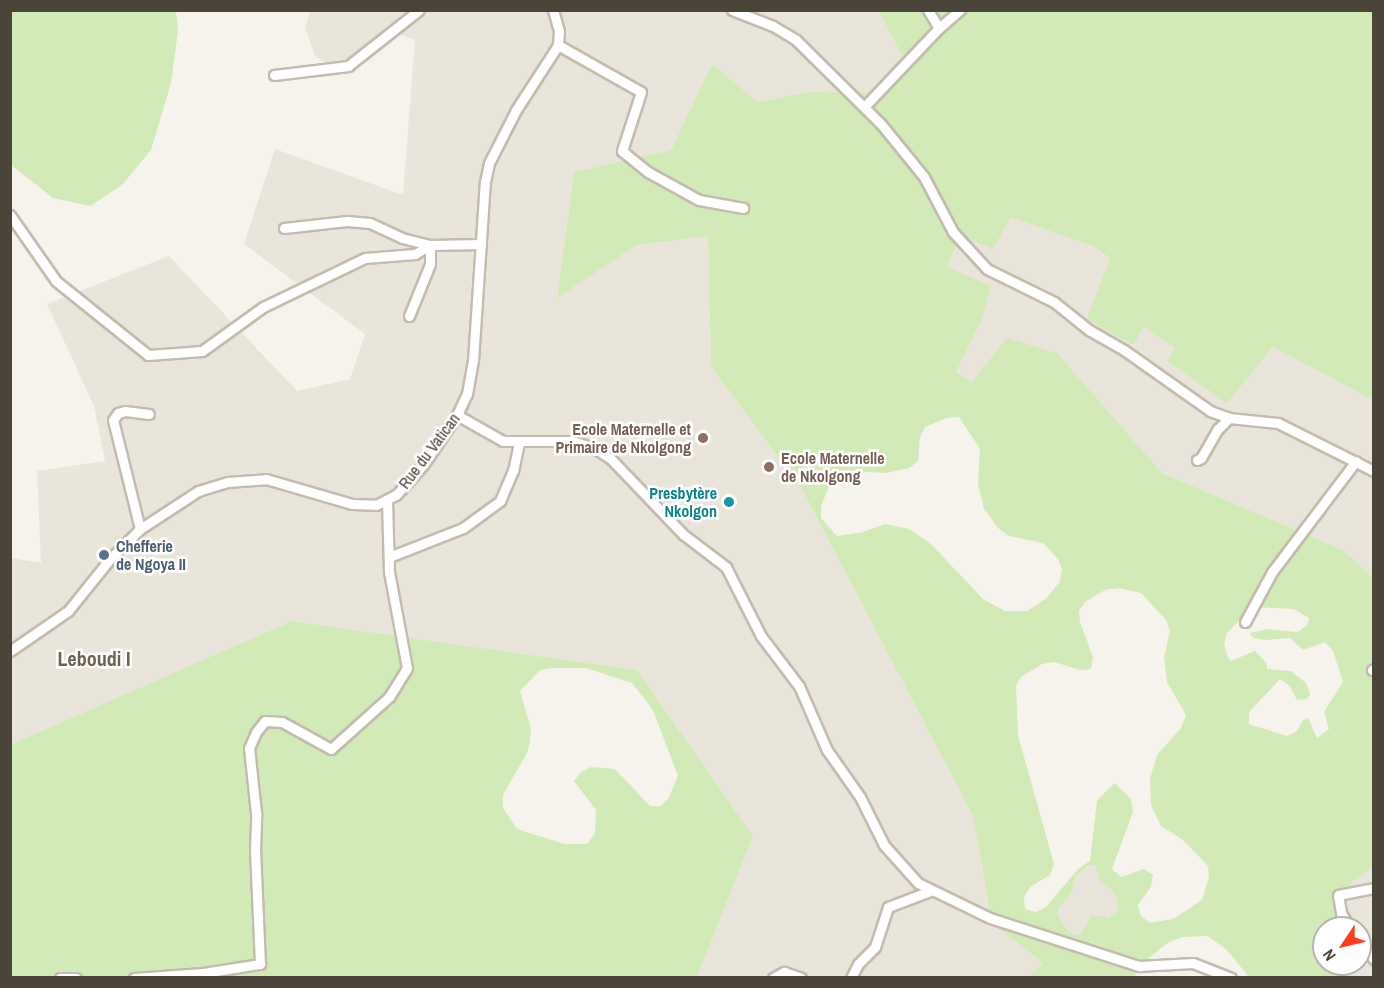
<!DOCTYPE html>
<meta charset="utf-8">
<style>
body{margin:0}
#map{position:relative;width:1384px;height:988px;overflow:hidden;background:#f6f3ec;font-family:"Archivo Narrow",sans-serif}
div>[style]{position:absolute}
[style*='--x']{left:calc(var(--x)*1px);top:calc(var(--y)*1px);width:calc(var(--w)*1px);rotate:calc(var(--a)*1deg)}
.residential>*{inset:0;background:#eae5da}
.green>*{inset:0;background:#d2eab5}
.roads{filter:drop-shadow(2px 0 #c2bbae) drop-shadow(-2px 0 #c2bbae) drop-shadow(0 2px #c2bbae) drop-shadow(0 -2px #c2bbae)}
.minor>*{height:9px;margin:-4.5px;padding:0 4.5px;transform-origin:4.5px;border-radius:4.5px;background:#fff}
.dots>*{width:16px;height:16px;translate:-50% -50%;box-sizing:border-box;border:3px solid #fff;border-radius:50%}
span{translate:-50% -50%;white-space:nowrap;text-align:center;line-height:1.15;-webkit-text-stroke:5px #fff;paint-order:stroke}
.education-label{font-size:16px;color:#785e54;font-weight:700}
.right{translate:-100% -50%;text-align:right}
.left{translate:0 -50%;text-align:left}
.street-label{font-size:16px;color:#4b4439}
.culture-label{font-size:16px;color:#0d838f;font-weight:700}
.service-label{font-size:16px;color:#4e5e75;font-weight:700}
.quarter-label{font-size:20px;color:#6e6250;font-weight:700}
.frame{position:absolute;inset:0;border:12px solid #4b4439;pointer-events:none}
.north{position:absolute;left:1312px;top:916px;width:60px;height:60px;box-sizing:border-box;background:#fff;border:2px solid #b7b4b0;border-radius:50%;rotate:235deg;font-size:16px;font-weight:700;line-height:24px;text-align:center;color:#4b4439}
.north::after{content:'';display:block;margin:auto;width:21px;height:27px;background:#fc3f1d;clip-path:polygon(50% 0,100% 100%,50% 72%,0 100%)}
</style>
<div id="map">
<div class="residential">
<i style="clip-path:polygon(310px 11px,879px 11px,905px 62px,880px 93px,808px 92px,758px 102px,712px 64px,671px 150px,574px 172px,557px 297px,637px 245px,708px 236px,711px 366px,803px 491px,973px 816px,992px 923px,1043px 963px,1028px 977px,697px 977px,753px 836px,637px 670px,292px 621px,11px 745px,11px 558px,41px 563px,37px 471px,105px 461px,94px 406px,47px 304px,169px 256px,297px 391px,350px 379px,365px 334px,244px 244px,275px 149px,403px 195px,415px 40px,400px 34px,354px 69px,339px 71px,315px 56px,305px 28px)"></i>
<i style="clip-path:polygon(1011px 216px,1093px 246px,1110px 260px,1144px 326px,1175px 348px,1167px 361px,1227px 402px,1273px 347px,1373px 400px,1373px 578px,1343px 550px,1162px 473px,1058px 354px,972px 383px,955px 371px,982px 319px,947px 267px,959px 240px,953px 232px,993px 249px)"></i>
<i style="clip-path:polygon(1089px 865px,1095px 865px,1100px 882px,1111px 889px,1117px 899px,1118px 911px,1080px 935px,1074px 935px,1069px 932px,1057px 914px,1059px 908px,1071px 894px,1076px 876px)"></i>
<i style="clip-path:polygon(1373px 867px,1373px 977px,1349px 977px,1341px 964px,1360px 964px,1360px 928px,1340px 928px,1352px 881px)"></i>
</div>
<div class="green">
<i style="clip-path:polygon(10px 11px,176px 11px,178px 31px,171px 83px,151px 150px,122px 185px,90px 206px,53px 198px,11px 165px)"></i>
<i style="clip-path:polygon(evenodd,879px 11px,1373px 11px,1373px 400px,1273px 347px,1227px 403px,1167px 361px,1175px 348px,1144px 327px,1133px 345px,1087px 319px,1110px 259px,1093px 246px,1011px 217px,993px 249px,954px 233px,959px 239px,947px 267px,991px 286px,982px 319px,956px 372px,972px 382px,1007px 338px,1058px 354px,1162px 473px,1343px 550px,1373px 578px,1373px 867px,1352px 881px,1340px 928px,1324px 928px,1324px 964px,1341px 964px,1349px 977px,1249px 977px,1226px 949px,1207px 936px,1183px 937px,1169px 942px,1140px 965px,1134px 977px,1028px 977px,1043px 963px,992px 923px,973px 816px,803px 491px,711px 366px,708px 236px,637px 245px,557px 298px,574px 172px,671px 150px,712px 64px,758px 102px,808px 92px,880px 93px,905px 62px,879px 11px,959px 417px,980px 449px,978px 484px,984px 509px,998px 528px,1009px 536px,1043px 543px,1058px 559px,1062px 569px,1060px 581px,1047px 598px,1027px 611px,1005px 611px,983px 599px,930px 543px,909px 529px,885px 524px,863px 532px,837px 536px,821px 518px,821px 506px,830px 484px,850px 471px,886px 473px,909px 468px,918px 461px,920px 437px,925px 427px,946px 418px,959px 417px,879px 11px,1118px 588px,1141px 593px,1166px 620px,1170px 631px,1164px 657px,1167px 682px,1186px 715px,1181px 728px,1157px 755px,1150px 779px,1151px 805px,1161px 826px,1183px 840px,1208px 866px,1209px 877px,1202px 900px,1173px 919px,1150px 923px,1141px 916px,1138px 905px,1151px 887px,1153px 875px,1144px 869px,1121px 877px,1112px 869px,1133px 812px,1131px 799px,1115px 783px,1097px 800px,1090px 861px,1079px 868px,1046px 907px,1036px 912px,1025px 909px,1024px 897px,1030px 887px,1050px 875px,1054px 864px,1018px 735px,1016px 686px,1021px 677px,1042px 664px,1054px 662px,1080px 670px,1091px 669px,1093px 657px,1080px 622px,1079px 611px,1085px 602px,1105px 590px,1118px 588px,879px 11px,1252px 607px,1294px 609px,1309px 618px,1308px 624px,1298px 632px,1268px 629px,1250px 633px,1253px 638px,1265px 640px,1290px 638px,1303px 650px,1325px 642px,1333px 651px,1343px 682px,1324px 712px,1329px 729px,1317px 738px,1308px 718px,1302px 721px,1297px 731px,1287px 736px,1249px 724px,1249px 712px,1280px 679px,1289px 685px,1297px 700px,1307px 699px,1310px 694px,1306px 683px,1291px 671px,1267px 669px,1267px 664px,1255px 651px,1231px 661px,1228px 657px,1224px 645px,1227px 633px,1252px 607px,879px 11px,1089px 865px,1095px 865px,1100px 882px,1111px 889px,1117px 899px,1118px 911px,1108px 918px,1092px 915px,1080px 935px,1074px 935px,1069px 932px,1057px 914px,1059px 908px,1071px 894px,1076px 876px,1089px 865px)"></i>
<i style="clip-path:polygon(evenodd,292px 621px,637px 670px,753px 836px,697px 977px,11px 977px,10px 745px,292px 621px,550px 668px,586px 668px,632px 683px,653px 710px,678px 776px,669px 797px,661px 806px,650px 806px,615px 769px,591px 767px,581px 772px,574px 781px,596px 810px,595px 833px,587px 844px,564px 844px,517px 829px,503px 808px,503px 795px,527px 753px,530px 742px,531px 729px,520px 691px,540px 670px,550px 668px)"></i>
</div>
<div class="roads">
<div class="minor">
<i style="--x:732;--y:10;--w:44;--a:21.3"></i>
<i style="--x:773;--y:26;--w:27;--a:31"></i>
<i style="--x:796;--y:40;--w:120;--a:44.7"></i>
<i style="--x:881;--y:124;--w:68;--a:50.9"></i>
<i style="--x:924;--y:177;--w:62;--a:62.2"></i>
<i style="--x:953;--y:232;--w:50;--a:47.4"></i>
<i style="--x:987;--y:269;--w:75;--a:26.2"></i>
<i style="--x:1054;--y:302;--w:45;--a:38.7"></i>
<i style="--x:1089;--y:330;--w:40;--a:29.7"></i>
<i style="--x:1124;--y:350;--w:105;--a:35.3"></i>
<i style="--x:1210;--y:411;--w:20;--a:20"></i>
<i style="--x:1229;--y:418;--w:49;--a:5.8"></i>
<i style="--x:1278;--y:423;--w:107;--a:26.6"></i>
<i style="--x:928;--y:10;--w:21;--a:59"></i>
<i style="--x:558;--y:45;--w:95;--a:29.5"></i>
<i style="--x:641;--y:92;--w:62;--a:107.9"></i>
<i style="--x:622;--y:151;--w:33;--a:39"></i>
<i style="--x:648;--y:172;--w:58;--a:28.8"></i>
<i style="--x:699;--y:200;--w:45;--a:10.3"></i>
<i style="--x:274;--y:75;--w:75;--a:-6.9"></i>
<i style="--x:348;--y:66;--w:90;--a:-38.3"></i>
<i style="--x:864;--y:107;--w:109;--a:-46.5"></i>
<i style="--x:939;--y:28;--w:28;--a:-41"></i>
<i style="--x:10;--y:215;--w:80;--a:55.1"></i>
<i style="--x:56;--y:281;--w:118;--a:38.8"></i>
<i style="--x:148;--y:355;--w:54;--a:-4.2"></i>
<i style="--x:202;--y:351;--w:75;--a:-35.8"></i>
<i style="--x:263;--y:307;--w:113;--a:-25.7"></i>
<i style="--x:365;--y:258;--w:50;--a:-4.6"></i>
<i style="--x:415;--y:254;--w:17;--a:-31"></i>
<i style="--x:284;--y:228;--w:63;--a:-6.3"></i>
<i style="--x:347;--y:221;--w:23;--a:5"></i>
<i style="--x:370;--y:223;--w:35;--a:25"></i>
<i style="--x:402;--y:238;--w:29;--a:14"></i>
<i style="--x:430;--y:245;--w:51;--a:-1.1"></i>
<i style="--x:409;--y:316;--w:56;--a:-68"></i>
<i style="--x:430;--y:264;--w:19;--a:-90"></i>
<i style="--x:457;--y:415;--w:53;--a:29.5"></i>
<i style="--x:503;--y:441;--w:69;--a:0"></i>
<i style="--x:572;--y:441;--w:24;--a:17"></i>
<i style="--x:595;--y:448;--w:19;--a:35"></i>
<i style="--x:611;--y:459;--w:105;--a:46.2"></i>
<i style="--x:684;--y:535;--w:53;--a:37.3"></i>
<i style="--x:726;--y:567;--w:77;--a:63.1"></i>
<i style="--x:761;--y:636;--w:63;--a:52.8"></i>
<i style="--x:799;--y:686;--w:70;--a:66.4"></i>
<i style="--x:827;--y:750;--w:57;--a:54.9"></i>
<i style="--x:860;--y:797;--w:54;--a:63.4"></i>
<i style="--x:884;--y:845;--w:51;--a:48.2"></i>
<i style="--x:918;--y:883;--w:80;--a:25.9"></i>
<i style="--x:990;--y:918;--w:157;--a:17.9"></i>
<i style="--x:1139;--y:966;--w:54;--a:-3.2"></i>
<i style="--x:1193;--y:963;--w:41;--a:21.5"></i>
<i style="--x:1197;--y:460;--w:4;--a:-27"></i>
<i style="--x:1201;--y:458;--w:34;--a:-60"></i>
<i style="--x:1218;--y:429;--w:16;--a:-45"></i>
<i style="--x:140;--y:529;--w:112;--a:-103.9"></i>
<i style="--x:113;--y:420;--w:9;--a:-54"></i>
<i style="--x:118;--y:413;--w:7;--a:-16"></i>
<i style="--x:125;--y:411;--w:24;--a:7"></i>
<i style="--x:389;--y:557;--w:79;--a:-21.4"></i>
<i style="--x:463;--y:528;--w:46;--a:-36.1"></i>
<i style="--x:500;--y:501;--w:33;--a:-67"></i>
<i style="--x:513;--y:471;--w:30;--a:-78"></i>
<i style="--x:1245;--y:622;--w:57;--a:-61.6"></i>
<i style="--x:1272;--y:572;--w:139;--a:-52.9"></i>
<i style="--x:10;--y:651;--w:70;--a:-34.6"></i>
<i style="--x:68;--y:611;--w:65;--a:-51.2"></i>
<i style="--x:109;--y:560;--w:44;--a:-45"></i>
<i style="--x:140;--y:529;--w:69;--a:-33.2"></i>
<i style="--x:198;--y:491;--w:30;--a:-17"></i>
<i style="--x:227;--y:482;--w:39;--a:-4"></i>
<i style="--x:266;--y:479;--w:90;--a:16.2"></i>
<i style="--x:352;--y:504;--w:24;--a:2"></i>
<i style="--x:376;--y:505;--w:22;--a:-27"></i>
<i style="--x:396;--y:495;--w:40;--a:-48"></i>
<i style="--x:423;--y:465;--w:60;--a:-55.8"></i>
<i style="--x:457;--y:415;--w:23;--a:-65"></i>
<i style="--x:467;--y:394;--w:34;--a:-80"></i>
<i style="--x:473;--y:361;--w:179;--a:-86.2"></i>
<i style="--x:485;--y:182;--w:19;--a:-78"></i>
<i style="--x:489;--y:163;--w:59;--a:-63"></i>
<i style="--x:516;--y:110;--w:77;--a:-57.1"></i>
<i style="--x:558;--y:45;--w:14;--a:-86"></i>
<i style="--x:559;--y:31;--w:22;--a:-106"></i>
<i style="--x:1372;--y:670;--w:2;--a:-27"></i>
<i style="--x:1350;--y:928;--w:17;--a:-121"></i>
<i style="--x:1341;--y:913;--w:18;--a:-99"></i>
<i style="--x:1338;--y:895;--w:37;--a:-11"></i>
<i style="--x:1360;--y:944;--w:21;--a:47"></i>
<i style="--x:60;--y:978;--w:16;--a:0"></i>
<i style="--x:134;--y:978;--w:69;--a:-4.1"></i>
<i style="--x:203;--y:973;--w:58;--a:-9"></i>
<i style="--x:260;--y:964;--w:113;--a:-92.5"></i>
<i style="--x:255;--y:851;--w:38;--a:-88"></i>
<i style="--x:256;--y:813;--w:65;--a:-96.1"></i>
<i style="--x:249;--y:748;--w:17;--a:-66"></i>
<i style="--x:256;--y:732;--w:14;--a:-51"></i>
<i style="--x:265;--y:721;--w:17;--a:3"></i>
<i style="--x:282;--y:722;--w:56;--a:28.9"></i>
<i style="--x:331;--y:749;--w:78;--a:-41.9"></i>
<i style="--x:389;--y:697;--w:34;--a:-58"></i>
<i style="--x:407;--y:668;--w:98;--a:-100.6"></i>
<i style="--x:389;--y:572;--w:71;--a:-91.6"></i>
<i style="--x:773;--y:978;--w:13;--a:-29"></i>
<i style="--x:784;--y:972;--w:18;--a:19"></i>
<i style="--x:851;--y:978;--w:16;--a:-63"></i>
<i style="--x:858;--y:964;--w:24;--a:-45"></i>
<i style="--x:875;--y:947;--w:42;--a:-72"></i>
<i style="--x:888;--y:907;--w:45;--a:-20.9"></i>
</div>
</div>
<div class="dots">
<i style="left:703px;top:438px;background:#8d6e63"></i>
<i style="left:769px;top:467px;background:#8d6e63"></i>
<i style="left:729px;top:502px;background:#0f9aa8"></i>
<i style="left:104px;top:555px;background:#5c6f8a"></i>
</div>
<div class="education-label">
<span class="right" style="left:691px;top:438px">Ecole Maternelle et<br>Primaire de Nkolgong</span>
<span class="left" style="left:781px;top:467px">Ecole Maternelle<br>de Nkolgong</span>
</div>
<div class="street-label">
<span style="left:429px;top:451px;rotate:-53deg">Rue du Vatican</span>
</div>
<div class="culture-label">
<span class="right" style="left:717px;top:502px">Presbytère<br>Nkolgon</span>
</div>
<div class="service-label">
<span class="left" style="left:116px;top:555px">Chefferie<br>de Ngoya II</span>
</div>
<div class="quarter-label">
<span style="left:94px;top:658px">Leboudi I</span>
</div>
<div class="frame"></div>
<div class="north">N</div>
</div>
